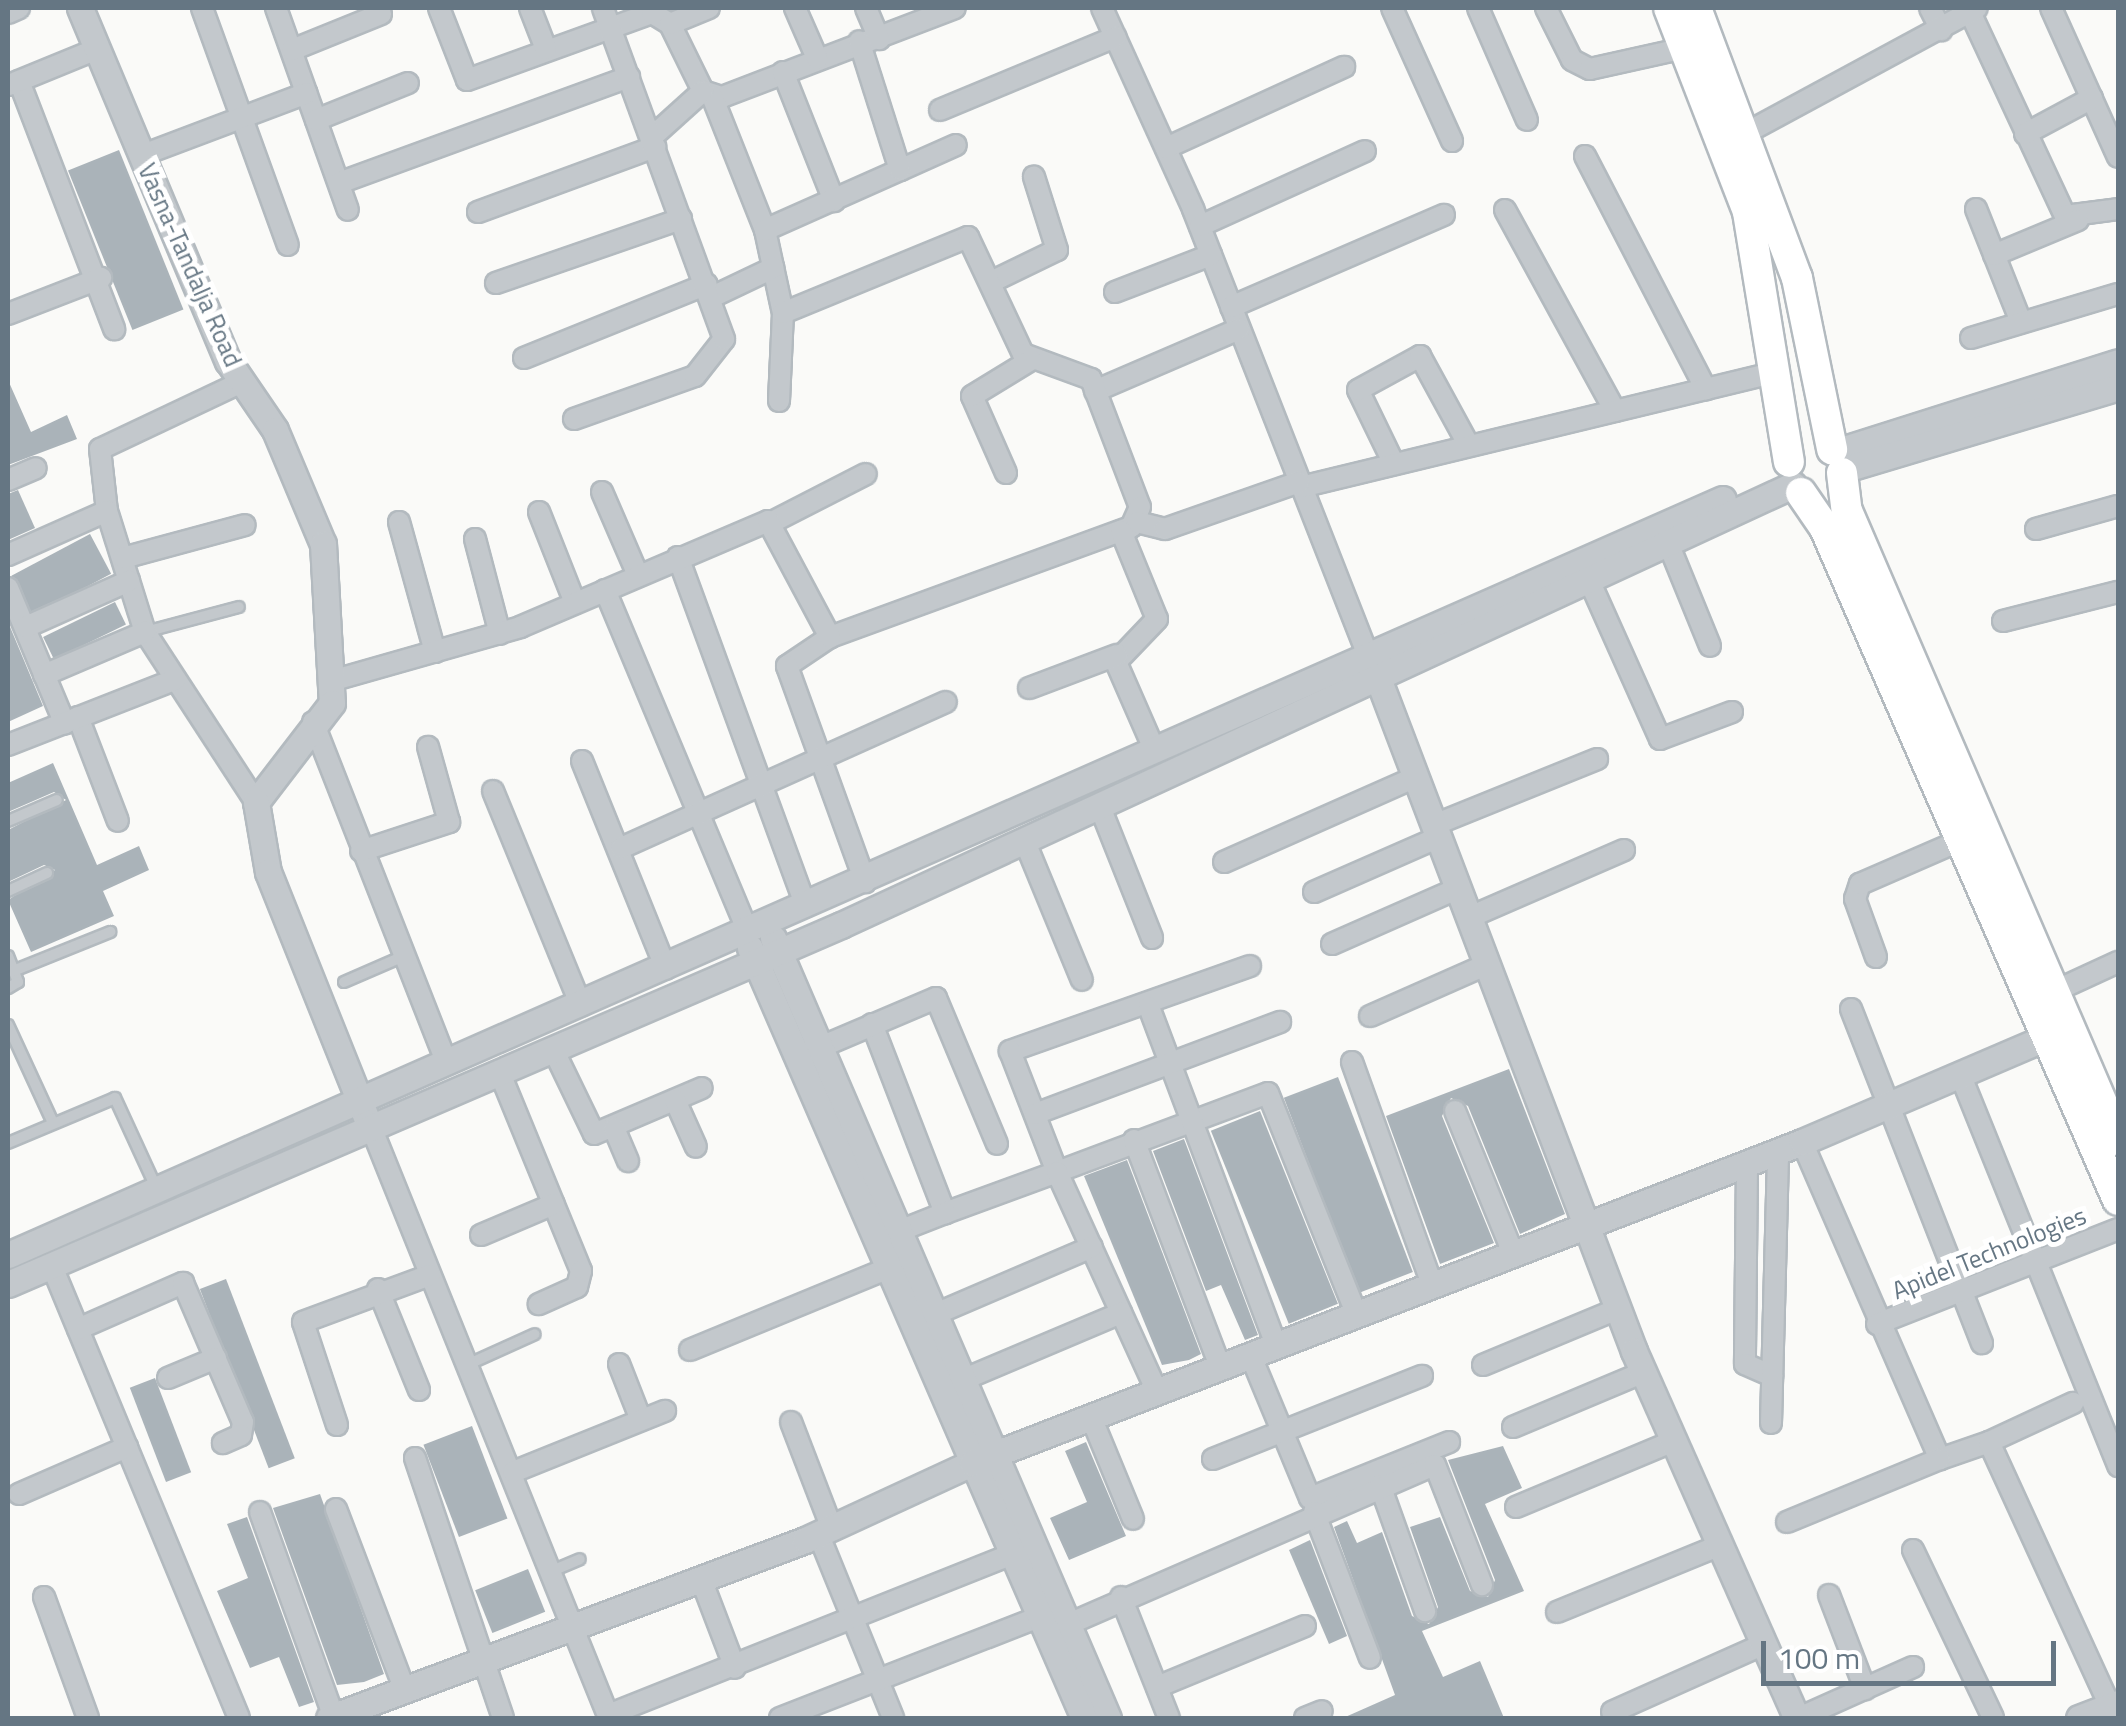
<!DOCTYPE html>
<style>
body{margin:0}
#map{position:relative;width:2126px;height:1726px;overflow:hidden;background:#fafaf8;font-family:"Titillium Web",sans-serif}
div>[style]{position:absolute}
[style*='--x']{left:calc(var(--x)*1px);top:calc(var(--y)*1px);width:calc(var(--w)*1px);rotate:calc(var(--a)*1deg)}
.building>*{inset:0;background:#aab3b9;transform-origin:0 0}
.roads{filter:drop-shadow(2px 0 #b3babf) drop-shadow(-2px 0 #b3babf) drop-shadow(0 2px #b3babf) drop-shadow(0 -2px #b3babf)}
.service>*{height:10px;margin:-5px;padding:0 5px;transform-origin:5px;border-radius:5px;background:#c3c8cc}
.minor>*{height:20px;margin:-10px;padding:0 10px;transform-origin:10px;border-radius:10px;background:#c3c8cc}
.tertiary>*{height:25px;margin:-12.5px;padding:0 12.5px;transform-origin:12.5px;border-radius:12.5px;background:#c3c8cc}
.secondary>*{height:30px;margin:-15px;padding:0 15px;transform-origin:15px;border-radius:15px;background:#fff}
span{translate:-50% -50%;white-space:nowrap;text-align:center;line-height:1.15;-webkit-text-stroke:10px #fff;paint-order:stroke}
.street-label{font-size:25px;color:#657683}
.frame{position:absolute;inset:0;border:10px solid #657683;pointer-events:none}
.scale{position:absolute;left:1761px;top:1641px;width:295px;height:45px;box-sizing:border-box;border:5px solid #657683;border-top:0;padding-left:12px;font-size:30px;line-height:35px;white-space:nowrap;color:#657683;-webkit-text-stroke:8px #fff;paint-order:stroke}
</style>
<div id="map">
<div class="building">
<i style="left:119px;top:150px;width:172px;height:55px;rotate:68deg"></i>
<i style="clip-path:polygon(8px 380px,31px 432px,67px 415px,77px 439px,8px 465px)"></i>
<i style="clip-path:polygon(18px 490px,35px 528px,8px 540px,8px 494px)"></i>
<i style="left:90px;top:534px;width:45px;height:89px;rotate:62deg"></i>
<i style="left:115px;top:602px;width:25px;height:80px;rotate:64deg"></i>
<i style="clip-path:polygon(8px 622px,43px 706px,8px 722px)"></i>
<i style="clip-path:polygon(53px 763px,97px 865px,139px 846px,149px 870px,103px 891px,114px 916px,31px 952px,8px 900px,55px 870px,44px 865px,8px 882px,8px 830px,66px 800px,54px 792px,8px 812px,8px 783px)"></i>
<i style="clip-path:polygon(1509px 1069px,1565px 1214px,1520px 1234px,1468px 1106px,1451px 1098px,1442px 1116px,1494px 1243px,1440px 1264px,1386px 1116px)"></i>
<i style="left:1338px;top:1077px;width:209px;height:58px;rotate:69deg"></i>
<i style="left:1260px;top:1111px;width:208px;height:53px;rotate:68deg"></i>
<i style="clip-path:polygon(1184px 1139px,1258px 1335px,1245px 1340px,1221px 1285px,1206px 1291px,1153px 1151px)"></i>
<i style="clip-path:polygon(1127px 1160px,1201px 1354px,1189px 1360px,1162px 1365px,1084px 1176px)"></i>
<i style="left:226px;top:1279px;width:192px;height:28px;rotate:69deg"></i>
<i style="left:155px;top:1378px;width:101px;height:27px;rotate:69deg"></i>
<i style="left:472px;top:1426px;width:99px;height:52px;rotate:69deg"></i>
<i style="clip-path:polygon(1086px 1442px,1126px 1536px,1069px 1560px,1050px 1518px,1087px 1502px,1065px 1451px)"></i>
<i style="clip-path:polygon(1503px 1446px,1522px 1488px,1485px 1504px,1524px 1591px,1422px 1631px,1443px 1677px,1480px 1661px,1504px 1718px,1343px 1718px,1395px 1695px,1334px 1527px,1347px 1521px,1357px 1543px,1382px 1532px,1412px 1616px,1429px 1624px,1438px 1607px,1410px 1527px,1440px 1517px,1470px 1591px,1488px 1597px,1495px 1580px,1448px 1460px)"></i>
<i style="clip-path:polygon(320px 1494px,384px 1674px,364px 1682px,337px 1685px,273px 1508px)"></i>
<i style="clip-path:polygon(247px 1517px,314px 1702px,299px 1707px,279px 1657px,250px 1668px,217px 1591px,248px 1578px,227px 1524px)"></i>
<i style="clip-path:polygon(1310px 1540px,1347px 1636px,1329px 1644px,1289px 1550px)"></i>
<i style="left:528px;top:1569px;width:46px;height:57px;rotate:68deg"></i>
</div>
<div class="roads">
<div class="service">
<i style="--x:145;--y:632;--w:97;--a:-14.9"></i>
<i style="--x:8;--y:821;--w:53;--a:-23.2"></i>
<i style="--x:8;--y:891;--w:43;--a:-24.8"></i>
<i style="--x:8;--y:956;--w:28;--a:69"></i>
<i style="--x:18;--y:982;--w:12;--a:149"></i>
<i style="--x:13;--y:971;--w:105;--a:-21.9"></i>
<i style="--x:344;--y:982;--w:65;--a:-23.4"></i>
<i style="--x:8;--y:1025;--w:108;--a:65.3"></i>
<i style="--x:8;--y:1143;--w:116;--a:-22.8"></i>
<i style="--x:115;--y:1098;--w:98;--a:65.3"></i>
<i style="--x:469;--y:1364;--w:72;--a:-24.4"></i>
<i style="--x:552;--y:1571;--w:30;--a:-23"></i>
</div>
<div class="minor">
<i style="--x:202;--y:8;--w:252;--a:70.1"></i>
<i style="--x:276;--y:8;--w:214;--a:70.4"></i>
<i style="--x:439;--y:8;--w:77;--a:68.7"></i>
<i style="--x:467;--y:80;--w:197;--a:-19.9"></i>
<i style="--x:652;--y:13;--w:21;--a:31"></i>
<i style="--x:670;--y:24;--w:75;--a:63.8"></i>
<i style="--x:703;--y:91;--w:20;--a:18"></i>
<i style="--x:722;--y:97;--w:249;--a:-20.9"></i>
<i style="--x:530;--y:8;--w:44;--a:68.7"></i>
<i style="--x:795;--y:8;--w:55;--a:66.3"></i>
<i style="--x:866;--y:8;--w:34;--a:67"></i>
<i style="--x:1102;--y:8;--w:221;--a:65.6"></i>
<i style="--x:1193;--y:209;--w:476;--a:68.6"></i>
<i style="--x:1392;--y:8;--w:146;--a:65.7"></i>
<i style="--x:1478;--y:8;--w:122;--a:66.4"></i>
<i style="--x:1546;--y:8;--w:58;--a:63.4"></i>
<i style="--x:1572;--y:60;--w:20;--a:27"></i>
<i style="--x:1590;--y:69;--w:97;--a:-12.5"></i>
<i style="--x:1930;--y:8;--w:25;--a:63"></i>
<i style="--x:2051;--y:8;--w:163;--a:65.8"></i>
<i style="--x:1970;--y:12;--w:225;--a:65"></i>
<i style="--x:2065;--y:216;--w:53;--a:-7.5"></i>
<i style="--x:8;--y:13;--w:12;--a:-24"></i>
<i style="--x:670;--y:24;--w:42;--a:-22.3"></i>
<i style="--x:292;--y:50;--w:96;--a:-22"></i>
<i style="--x:783;--y:72;--w:139;--a:68.4"></i>
<i style="--x:19;--y:81;--w:266;--a:69"></i>
<i style="--x:9;--y:85;--w:95;--a:-22.2"></i>
<i style="--x:712;--y:96;--w:144;--a:68.4"></i>
<i style="--x:765;--y:230;--w:85;--a:77.8"></i>
<i style="--x:940;--y:110;--w:190;--a:-22.6"></i>
<i style="--x:316;--y:120;--w:99;--a:-21.9"></i>
<i style="--x:2025;--y:134;--w:76;--a:-28.2"></i>
<i style="--x:651;--y:138;--w:70;--a:-42.1"></i>
<i style="--x:1733;--y:140;--w:277;--a:-28.4"></i>
<i style="--x:1166;--y:148;--w:196;--a:-24.5"></i>
<i style="--x:140;--y:156;--w:178;--a:-20.7"></i>
<i style="--x:1585;--y:156;--w:263;--a:62.6"></i>
<i style="--x:900;--y:170;--w:61;--a:-24.1"></i>
<i style="--x:339;--y:183;--w:309;--a:-20.1"></i>
<i style="--x:1976;--y:209;--w:122;--a:68.3"></i>
<i style="--x:1505;--y:210;--w:229;--a:61.3"></i>
<i style="--x:478;--y:212;--w:189;--a:-20.2"></i>
<i style="--x:1200;--y:226;--w:181;--a:-24.4"></i>
<i style="--x:765;--y:230;--w:148;--a:-24"></i>
<i style="--x:900;--y:170;--w:135;--a:-107.6"></i>
<i style="--x:1994;--y:255;--w:91;--a:-22.6"></i>
<i style="--x:993;--y:281;--w:71;--a:-25.8"></i>
<i style="--x:1057;--y:250;--w:77;--a:-107.5"></i>
<i style="--x:496;--y:283;--w:196;--a:-19.1"></i>
<i style="--x:1115;--y:292;--w:103;--a:-21.1"></i>
<i style="--x:712;--y:297;--w:68;--a:-25.4"></i>
<i style="--x:1231;--y:307;--w:232;--a:-23.4"></i>
<i style="--x:8;--y:314;--w:100;--a:-21.2"></i>
<i style="--x:1971;--y:338;--w:153;--a:-16.7"></i>
<i style="--x:524;--y:358;--w:197;--a:-22"></i>
<i style="--x:244;--y:381;--w:159;--a:154.7"></i>
<i style="--x:100;--y:449;--w:62;--a:83.6"></i>
<i style="--x:107;--y:511;--w:127;--a:72.6"></i>
<i style="--x:145;--y:632;--w:203;--a:56.9"></i>
<i style="--x:1095;--y:391;--w:157;--a:-23.3"></i>
<i style="--x:779;--y:401;--w:88;--a:-87.4"></i>
<i style="--x:783;--y:313;--w:200;--a:-22.3"></i>
<i style="--x:968;--y:237;--w:129;--a:64.8"></i>
<i style="--x:1023;--y:354;--w:72;--a:20.2"></i>
<i style="--x:1091;--y:379;--w:137;--a:69.1"></i>
<i style="--x:1140;--y:507;--w:22;--a:114"></i>
<i style="--x:1131;--y:527;--w:320;--a:159.9"></i>
<i style="--x:830;--y:637;--w:52;--a:146"></i>
<i style="--x:787;--y:666;--w:230;--a:70.1"></i>
<i style="--x:574;--y:419;--w:128;--a:-19.6"></i>
<i style="--x:695;--y:376;--w:47;--a:-51.9"></i>
<i style="--x:724;--y:339;--w:352;--a:-110.1"></i>
<i style="--x:1394;--y:464;--w:82;--a:-115.9"></i>
<i style="--x:1358;--y:390;--w:71;--a:-28.7"></i>
<i style="--x:1420;--y:356;--w:102;--a:61.4"></i>
<i style="--x:1006;--y:473;--w:84;--a:-113.8"></i>
<i style="--x:972;--y:396;--w:69;--a:-31.4"></i>
<i style="--x:8;--y:480;--w:30;--a:-23"></i>
<i style="--x:1301;--y:487;--w:490;--a:-13.6"></i>
<i style="--x:602;--y:492;--w:90;--a:66.6"></i>
<i style="--x:539;--y:512;--w:98;--a:68.4"></i>
<i style="--x:774;--y:521;--w:103;--a:-27.1"></i>
<i style="--x:399;--y:522;--w:135;--a:74.5"></i>
<i style="--x:1137;--y:522;--w:29;--a:14"></i>
<i style="--x:1165;--y:529;--w:142;--a:-19.3"></i>
<i style="--x:2036;--y:529;--w:85;--a:-15.7"></i>
<i style="--x:1121;--y:531;--w:95;--a:67.8"></i>
<i style="--x:1157;--y:619;--w:59;--a:133.6"></i>
<i style="--x:1116;--y:662;--w:95;--a:66.4"></i>
<i style="--x:475;--y:539;--w:98;--a:75.3"></i>
<i style="--x:1668;--y:543;--w:111;--a:67.8"></i>
<i style="--x:8;--y:555;--w:108;--a:-24"></i>
<i style="--x:678;--y:557;--w:372;--a:69.9"></i>
<i style="--x:123;--y:558;--w:126;--a:-15.1"></i>
<i style="--x:1589;--y:580;--w:174;--a:65.9"></i>
<i style="--x:1660;--y:739;--w:77;--a:-20.6"></i>
<i style="--x:8;--y:588;--w:147;--a:67.3"></i>
<i style="--x:605;--y:590;--w:371;--a:67.3"></i>
<i style="--x:2003;--y:621;--w:119;--a:-14.2"></i>
<i style="--x:26;--y:627;--w:113;--a:-24.1"></i>
<i style="--x:44;--y:675;--w:110;--a:-23.1"></i>
<i style="--x:331;--y:681;--w:197;--a:-15.9"></i>
<i style="--x:520;--y:627;--w:270;--a:-23.1"></i>
<i style="--x:768;--y:521;--w:132;--a:61.9"></i>
<i style="--x:1029;--y:688;--w:94;--a:-20.6"></i>
<i style="--x:78;--y:717;--w:111;--a:69"></i>
<i style="--x:313;--y:722;--w:367;--a:68.6"></i>
<i style="--x:8;--y:745;--w:180;--a:-21.4"></i>
<i style="--x:582;--y:761;--w:224;--a:68"></i>
<i style="--x:493;--y:791;--w:232;--a:67.7"></i>
<i style="--x:1100;--y:807;--w:141;--a:68.3"></i>
<i style="--x:1434;--y:825;--w:176;--a:-22"></i>
<i style="--x:1025;--y:842;--w:149;--a:67.6"></i>
<i style="--x:621;--y:848;--w:356;--a:-24.2"></i>
<i style="--x:361;--y:851;--w:93;--a:-18.2"></i>
<i style="--x:449;--y:822;--w:78;--a:-105.6"></i>
<i style="--x:1224;--y:862;--w:210;--a:-23.9"></i>
<i style="--x:1314;--y:892;--w:137;--a:-23.7"></i>
<i style="--x:1470;--y:917;--w:168;--a:-23.5"></i>
<i style="--x:1332;--y:944;--w:139;--a:-23.8"></i>
<i style="--x:1876;--y:957;--w:62;--a:-109.9"></i>
<i style="--x:1855;--y:899;--w:16;--a:-72"></i>
<i style="--x:1860;--y:884;--w:110;--a:-23.5"></i>
<i style="--x:1250;--y:966;--w:255;--a:160.5"></i>
<i style="--x:1010;--y:1051;--w:130;--a:68.8"></i>
<i style="--x:1057;--y:1172;--w:225;--a:-20.5"></i>
<i style="--x:1268;--y:1093;--w:237;--a:68.2"></i>
<i style="--x:2053;--y:992;--w:72;--a:-24.8"></i>
<i style="--x:1149;--y:1007;--w:360;--a:69.4"></i>
<i style="--x:1851;--y:1009;--w:359;--a:68.6"></i>
<i style="--x:1370;--y:1016;--w:129;--a:-23.8"></i>
<i style="--x:872;--y:1024;--w:203;--a:68.9"></i>
<i style="--x:945;--y:1213;--w:119;--a:-20.1"></i>
<i style="--x:1057;--y:1172;--w:241;--a:65.5"></i>
<i style="--x:553;--y:1049;--w:94;--a:64.2"></i>
<i style="--x:594;--y:1134;--w:117;--a:-23.1"></i>
<i style="--x:809;--y:1052;--w:138;--a:-23"></i>
<i style="--x:936;--y:998;--w:158;--a:67.3"></i>
<i style="--x:1352;--y:1062;--w:236;--a:70.2"></i>
<i style="--x:499;--y:1071;--w:216;--a:67.7"></i>
<i style="--x:581;--y:1271;--w:16;--a:104"></i>
<i style="--x:577;--y:1287;--w:42;--a:155.9"></i>
<i style="--x:1960;--y:1074;--w:423;--a:68"></i>
<i style="--x:675;--y:1100;--w:51;--a:65.9"></i>
<i style="--x:1455;--y:1111;--w:153;--a:67.8"></i>
<i style="--x:1035;--y:1114;--w:262;--a:-20.6"></i>
<i style="--x:371;--y:1127;--w:637;--a:68.06"></i>
<i style="--x:614;--y:1128;--w:36;--a:67"></i>
<i style="--x:1134;--y:1140;--w:242;--a:69.2"></i>
<i style="--x:1802;--y:1142;--w:346;--a:66.5"></i>
<i style="--x:1940;--y:1459;--w:52;--a:-19.1"></i>
<i style="--x:1989;--y:1442;--w:290;--a:65.4"></i>
<i style="--x:1747;--y:1163;--w:201;--a:90.6"></i>
<i style="--x:1745;--y:1364;--w:30;--a:24"></i>
<i style="--x:894;--y:1233;--w:55;--a:-21.4"></i>
<i style="--x:481;--y:1235;--w:79;--a:-23"></i>
<i style="--x:51;--y:1264;--w:491;--a:67.5"></i>
<i style="--x:378;--y:1289;--w:109;--a:67.9"></i>
<i style="--x:931;--y:1316;--w:175;--a:-23.2"></i>
<i style="--x:1877;--y:1324;--w:259;--a:-21.5"></i>
<i style="--x:78;--y:1329;--w:115;--a:-23.7"></i>
<i style="--x:183;--y:1283;--w:151;--a:66.7"></i>
<i style="--x:243;--y:1422;--w:13;--a:99"></i>
<i style="--x:241;--y:1435;--w:20;--a:156"></i>
<i style="--x:690;--y:1350;--w:213;--a:-22.4"></i>
<i style="--x:1250;--y:1354;--w:156;--a:67.4"></i>
<i style="--x:1310;--y:1498;--w:150;--a:-21.9"></i>
<i style="--x:619;--y:1364;--w:60;--a:68.6"></i>
<i style="--x:1483;--y:1365;--w:148;--a:-22.6"></i>
<i style="--x:168;--y:1378;--w:52;--a:-22.6"></i>
<i style="--x:960;--y:1381;--w:175;--a:-22.9"></i>
<i style="--x:1091;--y:1417;--w:110;--a:67.6"></i>
<i style="--x:791;--y:1422;--w:115;--a:69"></i>
<i style="--x:1771;--y:1423;--w:272;--a:-88.5"></i>
<i style="--x:337;--y:1425;--w:108;--a:-108.3"></i>
<i style="--x:303;--y:1322;--w:135;--a:-20.3"></i>
<i style="--x:1513;--y:1427;--w:142;--a:-22.8"></i>
<i style="--x:1989;--y:1442;--w:93;--a:-24.9"></i>
<i style="--x:415;--y:1458;--w:274;--a:71.3"></i>
<i style="--x:1213;--y:1459;--w:225;--a:-21.7"></i>
<i style="--x:513;--y:1472;--w:164;--a:-21.9"></i>
<i style="--x:1380;--y:1485;--w:134;--a:70.3"></i>
<i style="--x:19;--y:1494;--w:118;--a:-23.5"></i>
<i style="--x:1516;--y:1507;--w:171;--a:-22.7"></i>
<i style="--x:336;--y:1509;--w:191;--a:69.2"></i>
<i style="--x:260;--y:1512;--w:218;--a:70.2"></i>
<i style="--x:1314;--y:1512;--w:156;--a:69"></i>
<i style="--x:1787;--y:1522;--w:165;--a:-22.4"></i>
<i style="--x:818;--y:1533;--w:200;--a:67.9"></i>
<i style="--x:1913;--y:1550;--w:186;--a:64.5"></i>
<i style="--x:701;--y:1579;--w:95;--a:69.1"></i>
<i style="--x:1829;--y:1595;--w:101;--a:69"></i>
<i style="--x:44;--y:1597;--w:129;--a:70"></i>
<i style="--x:1121;--y:1597;--w:130;--a:68.4"></i>
<i style="--x:1557;--y:1612;--w:176;--a:-22.3"></i>
<i style="--x:1055;--y:1630;--w:414;--a:-23.5"></i>
<i style="--x:1435;--y:1465;--w:129;--a:68.6"></i>
<i style="--x:1157;--y:1687;--w:160;--a:-22.4"></i>
<i style="--x:1612;--y:1712;--w:167;--a:-24.1"></i>
<i style="--x:608;--y:1715;--w:435;--a:-21.7"></i>
<i style="--x:780;--y:1718;--w:280;--a:-21.3"></i>
<i style="--x:1305;--y:1718;--w:18;--a:-22"></i>
<i style="--x:1799;--y:1718;--w:125;--a:-24.1"></i>
</div>
<div class="tertiary">
<i style="--x:80;--y:8;--w:383;--a:67.3"></i>
<i style="--x:228;--y:361;--w:83;--a:55.7"></i>
<i style="--x:275;--y:430;--w:124;--a:67.2"></i>
<i style="--x:323;--y:544;--w:159;--a:86.8"></i>
<i style="--x:332;--y:703;--w:125;--a:127.5"></i>
<i style="--x:256;--y:802;--w:71;--a:80.3"></i>
<i style="--x:268;--y:872;--w:264;--a:68.2"></i>
<i style="--x:1835;--y:452;--w:297;--a:-17.6"></i>
<i style="--x:1842;--y:470;--w:288;--a:-16.7"></i>
<i style="--x:1373;--y:665;--w:734;--a:69.17"></i>
<i style="--x:1634;--y:1351;--w:402;--a:66.1"></i>
<i style="--x:773;--y:938;--w:849;--a:66.76"></i>
<i style="--x:750;--y:948;--w:839;--a:66.55"></i>
<i style="--x:8;--y:1255;--w:1874;--a:-23.79"></i>
<i style="--x:8;--y:1284;--w:907;--a:-23.31"></i>
<i style="--x:841;--y:925;--w:1049;--a:-24.81"></i>
<i style="--x:329;--y:1718;--w:508;--a:-20.5"></i>
<i style="--x:805;--y:1540;--w:184;--a:-24.8"></i>
<i style="--x:972;--y:1463;--w:890;--a:-21.14"></i>
<i style="--x:1802;--y:1142;--w:284;--a:-23.2"></i>
<i style="--x:2079;--y:1718;--w:42;--a:-21"></i>
</div>
<div class="secondary">
<i style="--x:1669;--y:8;--w:219;--a:68.8"></i>
<i style="--x:1748;--y:212;--w:253;--a:80.7"></i>
<i style="--x:1696;--y:8;--w:288;--a:69.5"></i>
<i style="--x:1797;--y:278;--w:175;--a:78.4"></i>
<i style="--x:1842;--y:473;--w:38;--a:83"></i>
<i style="--x:1847;--y:511;--w:685;--a:66.69"></i>
<i style="--x:1801;--y:493;--w:42;--a:55.6"></i>
<i style="--x:1825;--y:528;--w:733;--a:66.44"></i>
</div>
</div>
<div class="street-label">
<span style="left:190px;top:265px;rotate:66deg">Vasna-Tandalja Road</span>
<span style="left:1989px;top:1253px;rotate:-22deg">Apidel Technologies</span>
</div>
<div class="frame"></div>
<div class="scale">100 m</div>
</div>
